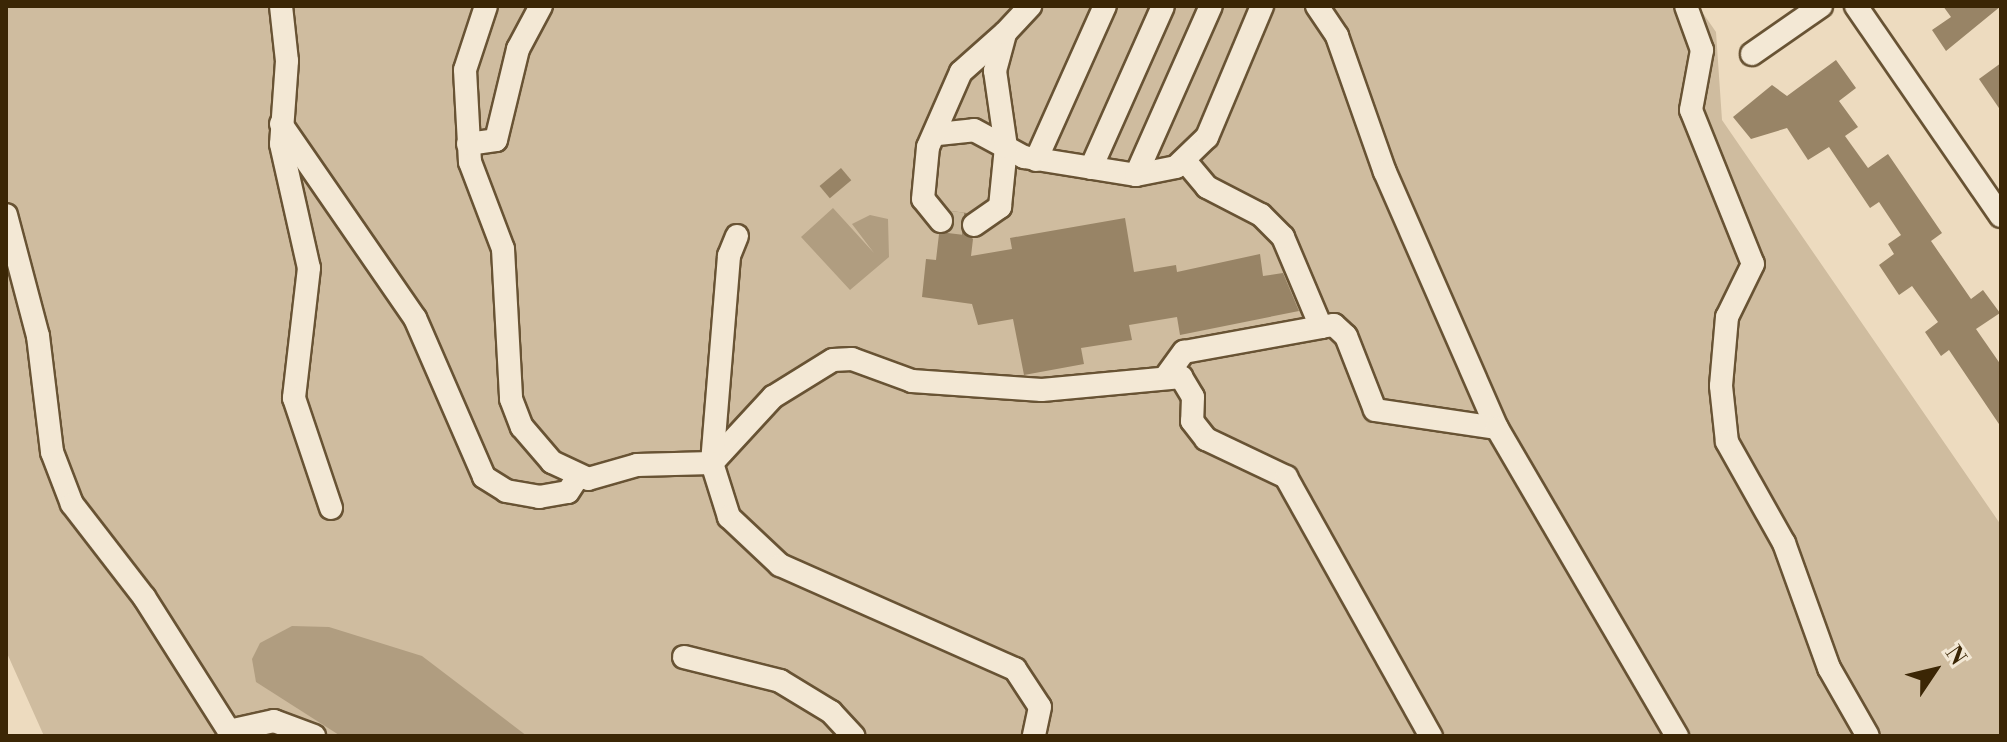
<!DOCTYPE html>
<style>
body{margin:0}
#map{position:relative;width:2007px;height:742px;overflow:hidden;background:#eddbbf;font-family:"Libre Bodoni",serif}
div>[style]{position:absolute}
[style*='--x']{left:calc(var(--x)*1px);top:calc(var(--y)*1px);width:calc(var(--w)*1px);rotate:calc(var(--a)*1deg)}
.green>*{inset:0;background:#cfbc9f}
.water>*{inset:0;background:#b09d80}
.building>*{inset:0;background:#988466;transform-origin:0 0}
.minor-tunnel>*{height:22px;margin-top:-11px;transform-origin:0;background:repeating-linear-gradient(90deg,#c9b79a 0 22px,transparent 0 33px)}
.roads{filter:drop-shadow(2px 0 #685334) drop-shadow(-2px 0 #685334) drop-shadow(0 2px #685334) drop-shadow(0 -2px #685334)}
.minor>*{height:22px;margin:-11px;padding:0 11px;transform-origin:11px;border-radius:11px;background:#f3e8d5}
span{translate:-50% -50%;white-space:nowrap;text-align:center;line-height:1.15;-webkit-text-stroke:6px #f3e8d5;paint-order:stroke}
.frame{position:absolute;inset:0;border:8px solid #3b2605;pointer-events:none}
.north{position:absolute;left:1895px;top:630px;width:80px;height:80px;-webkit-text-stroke:6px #f3e8d5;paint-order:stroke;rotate:55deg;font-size:22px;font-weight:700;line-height:32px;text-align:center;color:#3b2605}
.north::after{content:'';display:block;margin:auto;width:28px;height:36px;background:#3b2605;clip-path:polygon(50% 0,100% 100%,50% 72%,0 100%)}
</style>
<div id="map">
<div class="green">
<i style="clip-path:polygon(6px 6px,1698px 6px,1716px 32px,1722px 120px,2001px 525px,2001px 736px,44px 736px,6px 651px)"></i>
</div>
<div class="water">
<i style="clip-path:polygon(833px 208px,874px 253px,852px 224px,870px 215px,888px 219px,889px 257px,850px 290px,801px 237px)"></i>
<i style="clip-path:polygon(292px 626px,329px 627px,422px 656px,527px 736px,339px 735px,256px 682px,252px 659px,260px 643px)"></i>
</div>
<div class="building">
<i style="clip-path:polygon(1943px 6px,2001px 6px,1946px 51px,1932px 30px,1951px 17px)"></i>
<i style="clip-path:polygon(1836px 60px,1856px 88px,1839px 101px,1858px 127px,1845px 136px,1868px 168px,1888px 154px,1942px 233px,1931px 241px,1971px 299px,1983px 290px,2000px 313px,1976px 329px,2001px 365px,2001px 427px,1949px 350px,1941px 356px,1925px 332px,1938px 322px,1912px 286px,1899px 295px,1879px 265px,1894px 254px,1888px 244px,1901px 235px,1879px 202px,1870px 208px,1829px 147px,1808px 160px,1787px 128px,1751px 139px,1733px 117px,1772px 85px,1787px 96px)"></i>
<i style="clip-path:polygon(2001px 63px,2001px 111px,1979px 79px)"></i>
<i style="left:841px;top:168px;width:16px;height:28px;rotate:50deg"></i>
<i style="clip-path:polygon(951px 211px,967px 213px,960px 225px,973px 239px,971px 256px,1012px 249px,1010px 238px,1125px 218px,1134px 272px,1176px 265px,1177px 272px,1260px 254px,1263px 276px,1283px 273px,1299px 311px,1180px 335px,1177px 317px,1129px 325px,1132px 340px,1081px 348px,1084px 364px,1024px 375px,1013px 319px,978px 325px,972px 304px,922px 297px,926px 259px,936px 260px,939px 234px,954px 225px)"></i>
</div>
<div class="minor-tunnel">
<i style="--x:941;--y:221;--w:33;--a:7"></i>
</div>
<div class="roads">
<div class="minor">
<i style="--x:281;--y:6;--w:55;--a:83.8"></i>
<i style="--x:287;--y:61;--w:83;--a:94.1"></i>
<i style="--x:281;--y:144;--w:127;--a:77.3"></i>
<i style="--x:309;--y:268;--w:131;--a:96.6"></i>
<i style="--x:294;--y:398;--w:116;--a:71.4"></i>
<i style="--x:486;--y:6;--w:67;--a:108.2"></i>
<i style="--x:465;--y:70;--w:92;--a:86.9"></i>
<i style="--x:470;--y:162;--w:93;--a:69.2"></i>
<i style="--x:503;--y:249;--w:150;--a:86.9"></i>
<i style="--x:511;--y:399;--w:30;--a:69"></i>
<i style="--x:522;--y:427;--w:46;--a:49.4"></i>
<i style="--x:552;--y:462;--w:40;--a:25"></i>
<i style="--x:588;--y:479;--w:51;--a:-15.9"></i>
<i style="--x:637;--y:465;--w:75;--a:-1.5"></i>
<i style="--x:712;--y:463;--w:90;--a:-47.3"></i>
<i style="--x:773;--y:397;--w:70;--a:-31.7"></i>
<i style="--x:833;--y:360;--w:19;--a:-3"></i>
<i style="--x:852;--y:359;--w:64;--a:20.1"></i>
<i style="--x:912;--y:381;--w:130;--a:4"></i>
<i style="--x:1042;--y:390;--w:140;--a:-5.3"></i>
<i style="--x:1181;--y:377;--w:23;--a:59"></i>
<i style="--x:1193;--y:397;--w:24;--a:92"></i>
<i style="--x:1192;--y:421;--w:23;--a:52"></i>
<i style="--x:1206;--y:439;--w:89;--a:25.4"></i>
<i style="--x:1286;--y:477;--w:297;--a:60.8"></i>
<i style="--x:1317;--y:6;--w:36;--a:56"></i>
<i style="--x:1337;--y:36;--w:144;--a:70.6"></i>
<i style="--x:1385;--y:172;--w:279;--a:66.4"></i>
<i style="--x:1686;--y:6;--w:47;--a:70"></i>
<i style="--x:1702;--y:50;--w:61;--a:100.4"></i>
<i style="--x:1691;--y:110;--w:166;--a:68.1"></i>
<i style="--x:1753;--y:264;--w:59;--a:116.1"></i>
<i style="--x:1727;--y:317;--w:69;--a:95"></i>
<i style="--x:1721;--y:386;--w:56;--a:83.9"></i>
<i style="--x:1727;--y:442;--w:116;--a:60.6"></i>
<i style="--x:1784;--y:543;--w:133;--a:70.2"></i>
<i style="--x:1829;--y:668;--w:78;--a:60.2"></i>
<i style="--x:1856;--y:6;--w:255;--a:55.4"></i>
<i style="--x:1752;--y:54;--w:84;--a:-34.8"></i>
<i style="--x:281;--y:124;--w:236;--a:55.4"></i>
<i style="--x:415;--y:318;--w:173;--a:66.5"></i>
<i style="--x:484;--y:477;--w:26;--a:32"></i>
<i style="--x:506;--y:491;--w:34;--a:10"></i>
<i style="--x:539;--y:497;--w:29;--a:-10"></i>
<i style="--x:568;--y:492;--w:17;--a:-57"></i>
<i style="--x:938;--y:134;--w:36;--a:-6"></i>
<i style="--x:974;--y:130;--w:57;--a:28.4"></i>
<i style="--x:1024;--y:157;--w:113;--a:9.1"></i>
<i style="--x:1136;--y:175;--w:41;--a:-11.3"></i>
<i style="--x:1176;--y:167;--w:43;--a:-44.1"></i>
<i style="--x:1207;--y:137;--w:142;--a:-67.2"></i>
<i style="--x:468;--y:144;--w:28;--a:-8"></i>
<i style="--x:496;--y:140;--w:94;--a:-76.4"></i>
<i style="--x:518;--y:49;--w:49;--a:-61.9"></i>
<i style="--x:1036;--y:160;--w:169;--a:-65.9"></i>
<i style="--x:1091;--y:168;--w:177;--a:-66"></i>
<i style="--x:1136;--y:175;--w:185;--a:-66.1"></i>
<i style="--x:6;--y:215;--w:125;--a:75.2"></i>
<i style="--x:38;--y:336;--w:117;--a:83.1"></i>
<i style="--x:52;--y:452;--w:56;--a:69"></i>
<i style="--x:72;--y:504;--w:118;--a:52.3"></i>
<i style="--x:144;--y:597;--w:159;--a:57.6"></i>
<i style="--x:229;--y:731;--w:46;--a:-12.5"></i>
<i style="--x:274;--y:721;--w:43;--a:20.6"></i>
<i style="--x:941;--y:221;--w:28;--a:-129"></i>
<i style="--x:923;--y:199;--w:52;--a:-84.5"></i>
<i style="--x:928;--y:147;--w:82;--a:-66.3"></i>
<i style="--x:961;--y:72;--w:59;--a:-41.6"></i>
<i style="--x:974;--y:225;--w:32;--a:-35"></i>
<i style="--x:1000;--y:207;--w:60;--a:-84.3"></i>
<i style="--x:1006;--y:147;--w:77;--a:-98.2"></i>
<i style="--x:995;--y:71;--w:39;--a:-75"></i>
<i style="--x:1005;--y:33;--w:37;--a:-47"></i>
<i style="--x:737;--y:236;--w:22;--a:112"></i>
<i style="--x:729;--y:256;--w:208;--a:94.7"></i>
<i style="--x:712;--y:463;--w:57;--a:72.5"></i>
<i style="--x:729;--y:517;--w:70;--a:43.3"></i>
<i style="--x:780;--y:565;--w:257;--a:23.9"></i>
<i style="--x:1015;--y:669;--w:45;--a:56.7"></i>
<i style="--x:1040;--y:707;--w:30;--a:102"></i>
<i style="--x:1321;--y:327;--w:13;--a:-9"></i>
<i style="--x:1334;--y:325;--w:16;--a:43"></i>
<i style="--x:1346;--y:336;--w:79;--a:68.6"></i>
<i style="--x:1375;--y:410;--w:123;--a:8.4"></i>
<i style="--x:1497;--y:428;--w:357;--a:59.7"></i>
<i style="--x:1167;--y:375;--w:29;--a:-54"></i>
<i style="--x:1184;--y:352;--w:139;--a:-10.3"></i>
<i style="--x:1321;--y:327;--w:98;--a:-112.9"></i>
<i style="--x:1283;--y:237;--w:31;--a:-135"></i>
<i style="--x:1261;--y:215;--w:61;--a:-152.6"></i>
<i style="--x:1207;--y:187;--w:34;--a:-130"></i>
<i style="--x:684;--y:657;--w:99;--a:14"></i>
<i style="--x:780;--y:681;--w:60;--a:31.3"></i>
<i style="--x:831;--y:712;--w:33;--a:47"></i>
</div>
</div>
<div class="frame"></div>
<div class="north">N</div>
</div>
